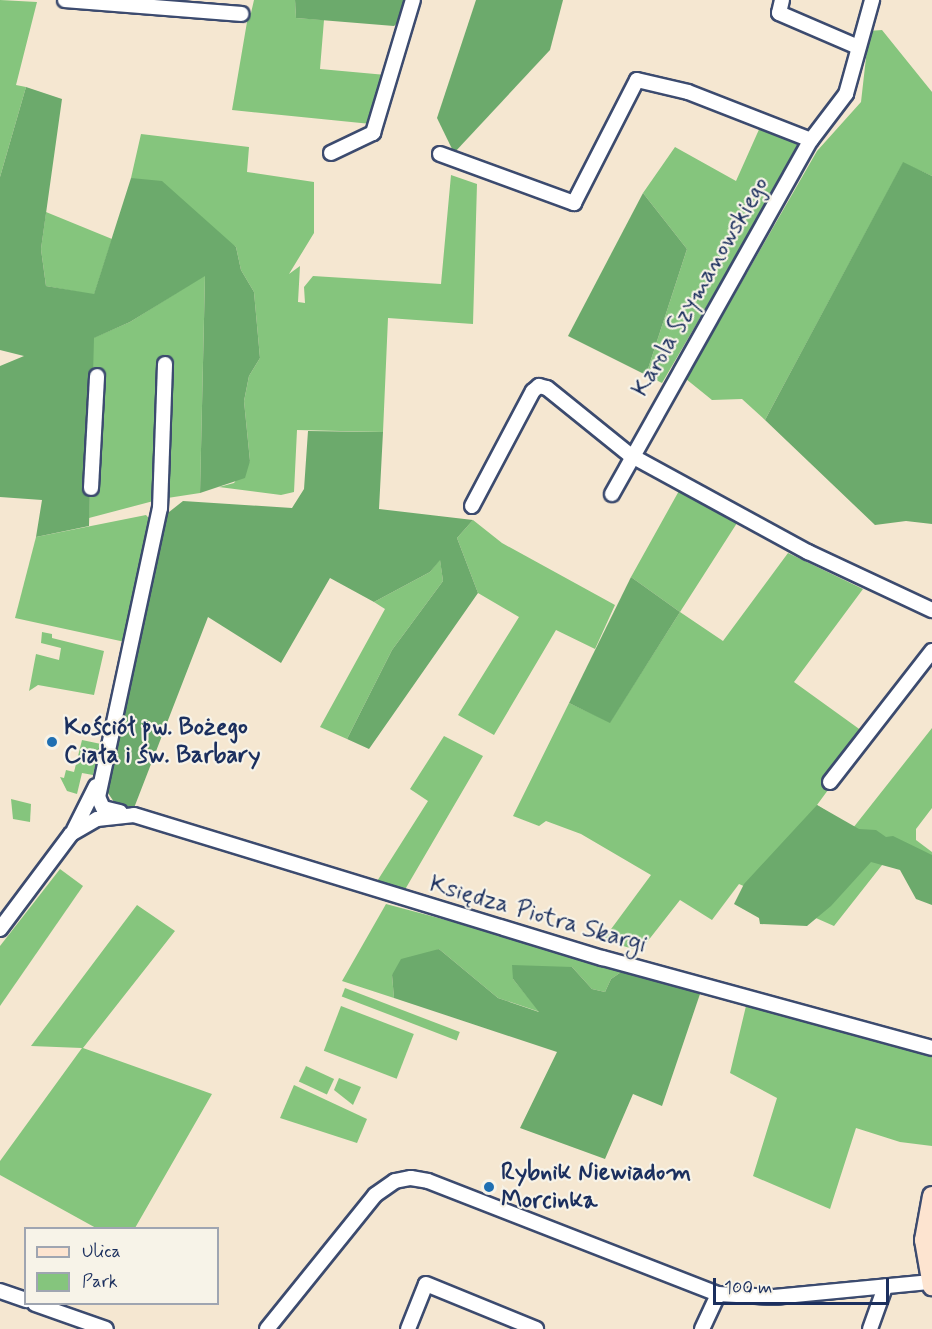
<!DOCTYPE html>
<meta charset="utf-8">
<style>
body{margin:0}
#map{position:relative;width:932px;height:1329px;overflow:hidden;background:#f5e7d1;font-family:Mynerve,sans-serif}
div>[style]{position:absolute}
[style*='--x']{left:calc(var(--x)*1px);top:calc(var(--y)*1px);width:calc(var(--w)*1px);rotate:calc(var(--a)*1deg)}
.green>*{inset:0;background:#85c57d;transform-origin:0 0}
.forest>*{inset:0;background:#6caa6c}
.roads{filter:drop-shadow(2px 0 #3c4b6f) drop-shadow(-2px 0 #3c4b6f) drop-shadow(0 2px #3c4b6f) drop-shadow(0 -2px #3c4b6f)}
.street>*{height:14px;margin:-7px;padding:0 7px;transform-origin:7px;border-radius:7px;background:#fff}
.secondary>*{height:18px;margin:-9px;padding:0 9px;transform-origin:9px;border-radius:9px;background:#fde4d0}
.dots>*{width:16px;height:16px;translate:-50% -50%;box-sizing:border-box;border:3px solid #f7f3e8;border-radius:50%}
span{translate:-50% -50%;white-space:nowrap;text-align:center;line-height:1.15;-webkit-text-stroke:4.5px #f7f3e8;paint-order:stroke}
.street-label{font-size:24px;color:#1b2f5e}
.poi-label{font-size:24px;color:#1b2f5e;font-weight:700}
.left{translate:0 -50%;text-align:left}
.legend{position:absolute;left:24px;top:1227px;width:195px;height:78px;box-sizing:border-box;background:#f7f3e8;border:2px solid #9fa5b1;margin:0;padding:8px 10px;list-style:none;font-size:18px;color:#1b2f5e}
.legend li{display:flex;align-items:center;gap:12px;height:30px}
.legend b{width:30px;border:2px solid #9fa5b1}
.scale{position:absolute;left:713px;top:1278px;width:176px;height:27px;box-sizing:border-box;border:3px solid #1b2f5e;border-top:0;padding-left:8px;font-size:18px;line-height:21px;white-space:nowrap;color:#1b2f5e;-webkit-text-stroke:4px #f7f3e8;paint-order:stroke}
</style>
<div id="map">
<div class="green">
<i style="clip-path:polygon(0 0,37px 2px,16px 85px,26px 87px,0 177px)"></i>
<i style="clip-path:polygon(254px 0,295px 0,296px 18px,324px 20px,320px 69px,386px 75px,371px 124px,232px 110px,247px 22px,242px 22px,245px 13px,251px 13px)"></i>
<i style="clip-path:polygon(882px 30px,932px 92px,932px 176px,903px 163px,765px 420px,742px 399px,712px 400px,686px 379px,817px 151px,861px 102px,869px 31px)"></i>
<i style="clip-path:polygon(761px 125px,794px 138px,801px 145px,662px 383px,646px 375px,687px 249px,643px 193px,675px 147px,736px 181px)"></i>
<i style="clip-path:polygon(141px 134px,249px 147px,247px 172px,314px 182px,314px 233px,289px 274px,300px 266px,298px 302px,305px 303px,304px 287px,313px 276px,441px 284px,451px 175px,477px 184px,473px 324px,388px 318px,383px 432px,297px 430px,294px 492px,281px 495px,219px 487px,234px 483px,250px 461px,244px 401px,249px 376px,260px 358px,254px 292px,241px 270px,236px 247px,131px 178px)"></i>
<i style="clip-path:polygon(46px 212px,112px 239px,94px 295px,46px 286px,41px 249px)"></i>
<i style="clip-path:polygon(205px 275px,200px 493px,161px 499px,89px 518px,93px 338px,130px 322px)"></i>
<i style="clip-path:polygon(680px 489px,737px 523px,680px 612px,723px 641px,788px 553px,863px 589px,794px 682px,862px 731px,822px 784px,828px 790px,817px 805px,853px 828px,932px 728px,932px 808px,916px 829px,916px 840px,932px 852px,932px 867px,897px 846px,834px 926px,739px 884px,712px 920px,680px 900px,640px 951px,603px 940px,651px 875px,581px 834px,546px 821px,539px 826px,513px 816px,569px 703px,610px 722px,680px 612px,631px 577px)"></i>
<i style="clip-path:polygon(146px 515px,152px 522px,125px 642px,15px 618px,36px 537px)"></i>
<i style="clip-path:polygon(473px 520px,502px 543px,615px 605px,595px 649px,556px 630px,494px 735px,458px 715px,519px 617px,478px 593px,457px 538px)"></i>
<i style="clip-path:polygon(440px 559px,443px 581px,392px 650px,347px 739px,320px 727px,385px 609px,374px 602px,430px 572px)"></i>
<i style="clip-path:polygon(42px 632px,52px 634px,52px 638px,104px 651px,94px 695px,38px 685px,29px 691px,36px 654px,59px 660px,61px 648px,41px 643px)"></i>
<i style="clip-path:polygon(444px 736px,483px 756px,403px 893px,374px 886px,428px 801px,410px 789px)"></i>
<i style="clip-path:polygon(82px 740px,101px 744px,93px 775px,82px 773px,77px 794px,67px 791px,60px 777px,64px 778px,66px 770px,74px 772px)"></i>
<i style="clip-path:polygon(11px 799px,31px 804px,30px 822px,13px 819px)"></i>
<i style="clip-path:polygon(60px 869px,83px 886px,0 1006px,0 946px)"></i>
<i style="clip-path:polygon(386px 904px,627px 968px,611px 979px,605px 992px,592px 989px,572px 967px,513px 979px,540px 1012px,498px 998px,439px 949px,392px 975px,394px 998px,342px 981px)"></i>
<i style="clip-path:polygon(137px 905px,175px 931px,83px 1048px,212px 1094px,135px 1228px,96px 1228px,0 1175px,0 1161px,82px 1048px,31px 1046px)"></i>
<i style="left:345px;top:988px;width:123px;height:9px;rotate:21deg"></i>
<i style="left:341px;top:1006px;width:78px;height:48px;rotate:21deg"></i>
<i style="clip-path:polygon(746px 1006px,844px 1028px,932px 1053px,932px 1146px,900px 1142px,856px 1128px,830px 1209px,753px 1176px,777px 1098px,730px 1073px)"></i>
<i style="left:306px;top:1066px;width:31px;height:17px;rotate:25deg"></i>
<i style="clip-path:polygon(339px 1078px,361px 1087px,353px 1105px,334px 1090px)"></i>
<i style="clip-path:polygon(294px 1085px,367px 1119px,357px 1143px,280px 1118px)"></i>
</div>
<div class="forest">
<i style="clip-path:polygon(295px 0,407px 0,400px 21px,394px 26px,296px 18px)"></i>
<i style="clip-path:polygon(476px 0,563px 0,550px 50px,454px 153px,437px 118px)"></i>
<i style="clip-path:polygon(26px 87px,62px 99px,41px 249px,46px 286px,94px 294px,131px 178px,162px 181px,236px 247px,241px 270px,254px 292px,260px 358px,249px 376px,244px 401px,250px 461px,245px 478px,200px 493px,205px 276px,130px 322px,94px 338px,89px 526px,36px 537px,42px 500px,0 497px,0 366px,24px 356px,0 350px,0 177px)"></i>
<i style="clip-path:polygon(903px 162px,932px 176px,932px 524px,906px 521px,875px 525px,765px 420px)"></i>
<i style="clip-path:polygon(643px 193px,687px 249px,646px 375px,568px 336px)"></i>
<i style="clip-path:polygon(308px 431px,383px 432px,379px 509px,473px 520px,457px 538px,478px 593px,369px 749px,347px 739px,392px 650px,443px 581px,440px 560px,430px 572px,374px 602px,330px 578px,281px 663px,208px 617px,134px 808px,116px 805px,106px 790px,164px 516px,183px 501px,292px 508px,304px 489px)"></i>
<i style="clip-path:polygon(631px 577px,680px 612px,610px 723px,569px 703px)"></i>
<i style="clip-path:polygon(817px 805px,859px 829px,876px 830px,886px 837px,893px 836px,932px 855px,932px 905px,916px 899px,900px 870px,871px 862px,831px 906px,807px 926px,760px 924px,759px 918px,734px 904px,744px 884px)"></i>
<i style="clip-path:polygon(439px 949px,498px 998px,539px 1012px,513px 979px,512px 965px,572px 967px,592px 989px,605px 992px,611px 979px,627px 968px,700px 994px,662px 1106px,633px 1094px,605px 1159px,520px 1128px,557px 1052px,394px 998px,392px 975px,401px 959px)"></i>
</div>
<div class="roads">
<div class="street">
<i style="--x:65;--y:0;--w:177;--a:4.5"></i>
<i style="--x:782;--y:0;--w:13;--a:103"></i>
<i style="--x:779;--y:13;--w:86;--a:23.3"></i>
<i style="--x:331;--y:153;--w:47;--a:-25.5"></i>
<i style="--x:373;--y:133;--w:139;--a:-73.3"></i>
<i style="--x:440;--y:154;--w:143;--a:20.1"></i>
<i style="--x:574;--y:203;--w:138;--a:-62.9"></i>
<i style="--x:637;--y:80;--w:52;--a:13.2"></i>
<i style="--x:688;--y:92;--w:132;--a:21.3"></i>
<i style="--x:91;--y:488;--w:112;--a:-86.9"></i>
<i style="--x:612;--y:494;--w:406;--a:-60.7"></i>
<i style="--x:811;--y:140;--w:58;--a:-52.7"></i>
<i style="--x:846;--y:94;--w:98;--a:-74.5"></i>
<i style="--x:472;--y:506;--w:130;--a:-62.1"></i>
<i style="--x:533;--y:391;--w:8;--a:-40"></i>
<i style="--x:539;--y:386;--w:8;--a:14"></i>
<i style="--x:547;--y:388;--w:107;--a:38.9"></i>
<i style="--x:630;--y:455;--w:203;--a:28.6"></i>
<i style="--x:808;--y:552;--w:137;--a:25.1"></i>
<i style="--x:830;--y:782;--w:166;--a:-52.1"></i>
<i style="--x:120;--y:812;--w:17;--a:-167"></i>
<i style="--x:103;--y:808;--w:12;--a:-114"></i>
<i style="--x:98;--y:797;--w:296;--a:-77.9"></i>
<i style="--x:160;--y:508;--w:144;--a:-88"></i>
<i style="--x:74;--y:830;--w:49;--a:-63.4"></i>
<i style="--x:0;--y:929;--w:119;--a:-53.2"></i>
<i style="--x:71;--y:834;--w:30;--a:-30"></i>
<i style="--x:97;--y:819;--w:37;--a:-6"></i>
<i style="--x:134;--y:815;--w:490;--a:17"></i>
<i style="--x:603;--y:958;--w:341;--a:15.3"></i>
<i style="--x:0;--y:1291;--w:28;--a:19"></i>
<i style="--x:35;--y:1304;--w:75;--a:19.4"></i>
<i style="--x:267;--y:1329;--w:172;--a:-51.1"></i>
<i style="--x:375;--y:1195;--w:24;--a:-35"></i>
<i style="--x:395;--y:1181;--w:16;--a:-11"></i>
<i style="--x:411;--y:1178;--w:17;--a:10"></i>
<i style="--x:428;--y:1181;--w:311;--a:21.3"></i>
<i style="--x:718;--y:1294;--w:56;--a:3.1"></i>
<i style="--x:774;--y:1297;--w:158;--a:-5.5"></i>
<i style="--x:408;--y:1329;--w:48;--a:-68.2"></i>
<i style="--x:426;--y:1284;--w:119;--a:22.2"></i>
<i style="--x:702;--y:1329;--w:38;--a:-65"></i>
<i style="--x:870;--y:1329;--w:45;--a:-70.3"></i>
</div>
<div class="secondary">
<i style="--x:932;--y:1196;--w:45;--a:100.3"></i>
<i style="--x:924;--y:1240;--w:47;--a:80.1"></i>
</div>
</div>
<div class="dots">
<i style="left:52px;top:742px;background:#1f6fb2"></i>
<i style="left:489px;top:1187px;background:#1f6fb2"></i>
</div>
<div class="street-label">
<span style="left:701px;top:287px;rotate:-60deg">Karola Szymanowskiego</span>
<span style="left:538px;top:915px;rotate:16deg">Księdza Piotra Skargi</span>
</div>
<div class="poi-label">
<span class="left" style="left:64px;top:742px">Kościół pw. Bożego<br>Ciała i św. Barbary</span>
<span class="left" style="left:501px;top:1187px">Rybnik Niewiadom<br>Morcinka</span>
</div>
<ul class="legend">
<li><b style="height:8px;background:#fde4d0"></b>Ulica</li>
<li><b style="height:16px;background:#85c57d"></b>Park</li>
</ul>
<div class="scale">100 m</div>
</div>
